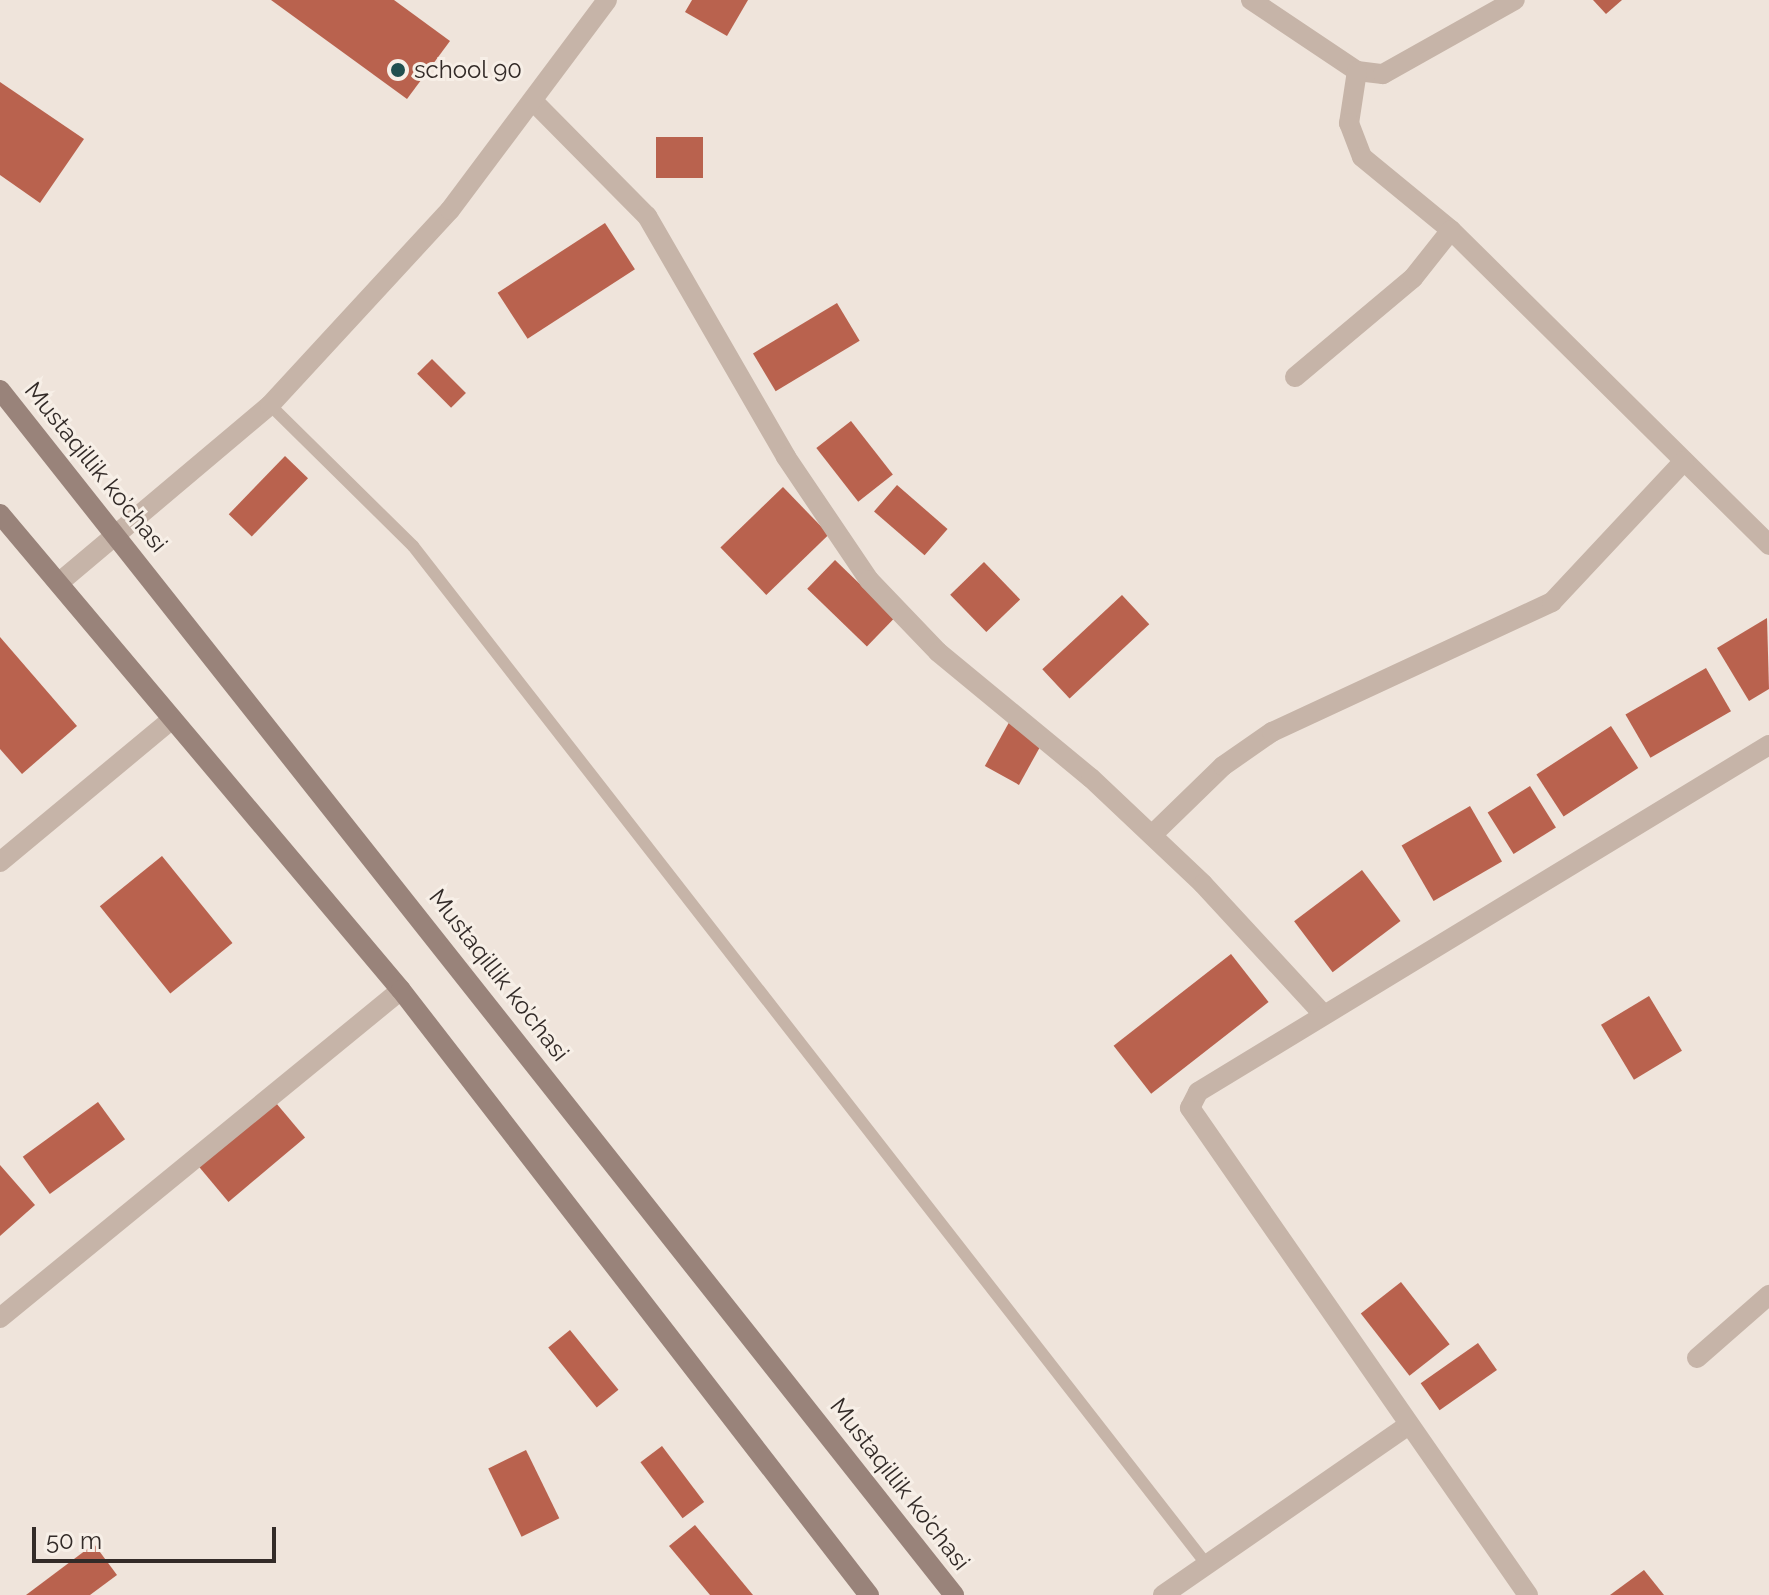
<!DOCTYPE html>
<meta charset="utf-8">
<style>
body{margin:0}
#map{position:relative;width:1769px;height:1595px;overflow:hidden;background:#efe4db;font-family:Raleway,sans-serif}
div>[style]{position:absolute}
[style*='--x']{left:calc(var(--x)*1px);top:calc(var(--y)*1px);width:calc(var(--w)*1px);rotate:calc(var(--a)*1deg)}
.building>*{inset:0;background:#b9624e;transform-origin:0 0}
.service>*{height:12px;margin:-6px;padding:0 6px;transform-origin:6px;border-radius:6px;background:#c6b4a8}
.minor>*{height:20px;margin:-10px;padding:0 10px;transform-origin:10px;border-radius:10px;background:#c6b4a8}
.tertiary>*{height:20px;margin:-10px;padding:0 10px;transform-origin:10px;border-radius:10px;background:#c6b4a8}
.secondary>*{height:20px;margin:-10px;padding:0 10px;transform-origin:10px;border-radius:10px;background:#99837a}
.dots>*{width:22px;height:22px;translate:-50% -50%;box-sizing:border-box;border:4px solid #f7efe7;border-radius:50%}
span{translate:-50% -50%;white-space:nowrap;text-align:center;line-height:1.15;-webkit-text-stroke:6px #f7efe7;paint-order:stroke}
.poi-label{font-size:24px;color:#332b28}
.left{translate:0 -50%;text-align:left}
.street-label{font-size:24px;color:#332b28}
.scale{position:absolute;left:32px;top:1527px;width:244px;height:36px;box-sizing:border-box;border:4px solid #332b28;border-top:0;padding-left:10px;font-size:24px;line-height:28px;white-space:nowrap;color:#332b28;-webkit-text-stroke:6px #f7efe7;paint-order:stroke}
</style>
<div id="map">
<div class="building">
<i style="clip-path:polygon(271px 0,394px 0,450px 41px,407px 99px)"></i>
<i style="clip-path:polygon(692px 0,748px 0,727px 36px,685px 12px)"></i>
<i style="clip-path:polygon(1593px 0,1622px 0,1606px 14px)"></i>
<i style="clip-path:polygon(0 82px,84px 139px,40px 203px,0 175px)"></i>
<i style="left:703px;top:137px;width:41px;height:47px;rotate:90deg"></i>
<i style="left:605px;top:223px;width:55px;height:128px;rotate:57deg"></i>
<i style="left:837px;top:303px;width:44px;height:98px;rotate:59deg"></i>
<i style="left:432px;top:359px;width:48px;height:21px;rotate:45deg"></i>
<i style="left:851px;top:421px;width:68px;height:44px;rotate:52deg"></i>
<i style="left:285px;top:456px;width:32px;height:81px;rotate:44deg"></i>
<i style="left:897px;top:485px;width:67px;height:35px;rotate:41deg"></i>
<i style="left:783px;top:487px;width:66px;height:87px;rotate:46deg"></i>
<i style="left:835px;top:560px;width:83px;height:40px;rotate:44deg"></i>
<i style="left:984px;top:562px;width:52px;height:47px;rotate:46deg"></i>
<i style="left:1122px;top:595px;width:40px;height:109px;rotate:47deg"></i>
<i style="clip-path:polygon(1767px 618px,1769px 689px,1749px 701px,1717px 648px)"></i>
<i style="clip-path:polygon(0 637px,77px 726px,22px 774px,0 749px)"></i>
<i style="left:1706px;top:668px;width:50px;height:93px;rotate:60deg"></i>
<i style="left:1012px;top:717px;width:39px;height:56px;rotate:29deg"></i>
<i style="left:1611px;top:726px;width:50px;height:89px;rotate:57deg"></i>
<i style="left:1530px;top:786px;width:49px;height:50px;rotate:58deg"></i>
<i style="left:1470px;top:806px;width:64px;height:79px;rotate:60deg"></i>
<i style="left:162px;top:856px;width:112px;height:80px;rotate:51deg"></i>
<i style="left:1362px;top:870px;width:64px;height:85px;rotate:53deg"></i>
<i style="left:1231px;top:954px;width:61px;height:149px;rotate:52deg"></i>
<i style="left:1649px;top:996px;width:64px;height:56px;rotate:59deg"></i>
<i style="left:271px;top:1097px;width:53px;height:100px;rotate:50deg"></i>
<i style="left:98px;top:1102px;width:46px;height:93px;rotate:54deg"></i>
<i style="clip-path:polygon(0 1165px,35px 1205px,0 1236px)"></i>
<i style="left:1401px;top:1282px;width:79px;height:51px;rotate:52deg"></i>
<i style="left:570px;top:1330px;width:77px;height:28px;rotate:51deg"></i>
<i style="left:1478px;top:1343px;width:33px;height:70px;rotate:55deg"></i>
<i style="left:662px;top:1446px;width:70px;height:27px;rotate:53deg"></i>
<i style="left:526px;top:1450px;width:76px;height:42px;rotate:64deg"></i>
<i style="clip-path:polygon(695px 1525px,753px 1595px,710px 1595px,669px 1546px)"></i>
<i style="clip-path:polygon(94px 1544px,117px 1575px,90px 1595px,26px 1595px)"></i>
<i style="clip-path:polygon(1644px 1570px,1664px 1595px,1610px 1595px)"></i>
</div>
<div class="service">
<i style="--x:270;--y:405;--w:201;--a:44.6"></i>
<i style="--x:413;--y:546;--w:1292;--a:52.07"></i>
</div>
<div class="minor">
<i style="--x:1251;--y:0;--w:128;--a:33.8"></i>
<i style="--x:1357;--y:71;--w:26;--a:7"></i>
<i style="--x:1383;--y:74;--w:151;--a:-29.3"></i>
<i style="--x:1357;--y:71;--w:53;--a:98.7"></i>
<i style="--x:1349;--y:123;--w:36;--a:69"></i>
<i style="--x:1362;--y:157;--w:115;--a:39.4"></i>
<i style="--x:1451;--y:230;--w:448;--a:44.7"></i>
<i style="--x:534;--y:102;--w:161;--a:45.3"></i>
<i style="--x:647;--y:216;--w:278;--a:60"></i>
<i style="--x:786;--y:457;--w:148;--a:56"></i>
<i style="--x:869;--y:580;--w:100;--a:46.2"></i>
<i style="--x:938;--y:652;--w:198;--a:39.5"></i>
<i style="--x:1091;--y:778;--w:154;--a:43.4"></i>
<i style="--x:1203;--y:884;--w:177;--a:47.3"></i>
<i style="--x:1295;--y:377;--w:154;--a:-40"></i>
<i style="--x:1413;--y:278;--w:61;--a:-51.6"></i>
<i style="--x:1152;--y:835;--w:99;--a:-44.2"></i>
<i style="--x:1223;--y:766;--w:60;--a:-34.8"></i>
<i style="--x:1272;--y:732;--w:309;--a:-24.9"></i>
<i style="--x:1552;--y:602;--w:193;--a:-46.9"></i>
<i style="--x:0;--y:862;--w:224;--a:-39.7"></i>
<i style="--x:0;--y:1318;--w:518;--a:-39.28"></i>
<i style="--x:1697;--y:1358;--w:96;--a:-41.2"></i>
<i style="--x:1163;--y:1595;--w:297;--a:-34.7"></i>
<i style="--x:1528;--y:1595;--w:593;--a:-124.76"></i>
<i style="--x:1190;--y:1108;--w:18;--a:-63"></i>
<i style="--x:1198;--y:1092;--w:668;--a:-31.29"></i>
</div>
<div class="tertiary">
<i style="--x:61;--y:581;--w:273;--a:-40.1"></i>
<i style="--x:270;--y:405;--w:265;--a:-47.3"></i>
<i style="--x:450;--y:210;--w:262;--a:-53.2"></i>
</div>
<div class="secondary">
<i style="--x:0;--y:390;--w:1537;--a:51.63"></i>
<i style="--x:0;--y:514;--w:622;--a:49.89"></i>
<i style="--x:401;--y:990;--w:765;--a:52.28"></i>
</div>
<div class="dots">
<i style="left:398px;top:70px;background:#215050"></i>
</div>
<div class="poi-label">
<span class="left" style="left:414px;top:70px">school 90</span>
</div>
<div class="street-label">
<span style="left:96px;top:467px;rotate:51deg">Mustaqillik ko’chasi</span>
<span style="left:499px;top:975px;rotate:52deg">Mustaqillik ko’chasi</span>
<span style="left:900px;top:1484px;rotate:52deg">Mustaqillik ko’chasi</span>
</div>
<div class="scale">50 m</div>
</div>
